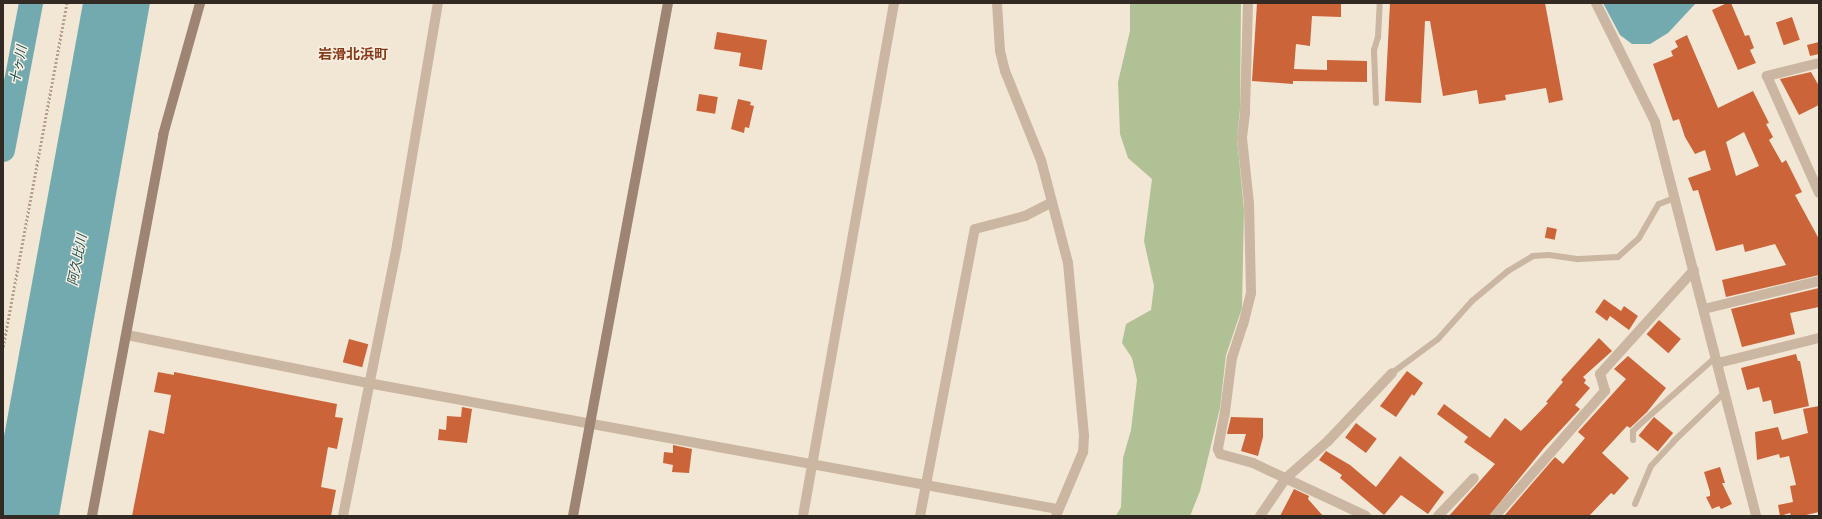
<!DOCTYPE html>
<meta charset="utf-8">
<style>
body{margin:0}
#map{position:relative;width:1822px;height:519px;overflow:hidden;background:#f2e6d5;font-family:Karla,"Noto Sans JP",sans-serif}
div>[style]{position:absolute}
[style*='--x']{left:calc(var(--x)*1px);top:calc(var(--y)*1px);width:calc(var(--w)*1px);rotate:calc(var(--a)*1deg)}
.green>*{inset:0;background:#b0c195}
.water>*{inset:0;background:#73aab0}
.river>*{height:24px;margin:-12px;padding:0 12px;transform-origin:12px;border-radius:12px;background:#73aab0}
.building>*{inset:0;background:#cc6439;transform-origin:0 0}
.path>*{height:2.5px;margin-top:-1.25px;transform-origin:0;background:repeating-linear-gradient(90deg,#b5a08b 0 2px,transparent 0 4px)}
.lane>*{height:6px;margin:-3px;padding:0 3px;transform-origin:3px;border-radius:3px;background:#cab6a1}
.street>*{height:10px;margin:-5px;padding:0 5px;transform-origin:5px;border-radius:5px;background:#cab6a1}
.secondary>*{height:10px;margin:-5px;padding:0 5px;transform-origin:5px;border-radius:5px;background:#9d8473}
span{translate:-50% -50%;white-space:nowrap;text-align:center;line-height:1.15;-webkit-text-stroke:3px #faf0e1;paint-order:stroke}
.water-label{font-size:13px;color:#184f56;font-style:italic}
.quarter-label{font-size:14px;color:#86391a;font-weight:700}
.frame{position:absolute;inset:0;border:4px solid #342a24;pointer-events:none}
</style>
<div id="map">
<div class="green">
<i style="clip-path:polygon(1130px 3px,1241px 3px,1240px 109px,1237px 138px,1244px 210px,1242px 308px,1226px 355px,1220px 408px,1200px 491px,1190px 516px,1116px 516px,1121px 507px,1123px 458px,1131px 430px,1137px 380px,1132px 358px,1122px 343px,1126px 324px,1151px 310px,1154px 286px,1144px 241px,1152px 179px,1128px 158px,1120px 134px,1118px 82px,1130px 31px)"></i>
</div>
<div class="water">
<i style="clip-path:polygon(83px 3px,150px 3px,59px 516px,3px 516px,3px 442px)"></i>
<i style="clip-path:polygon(1603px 3px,1696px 3px,1668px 33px,1650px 44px,1632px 44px,1620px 35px)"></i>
</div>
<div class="river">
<i style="--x:3;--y:150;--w:150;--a:-79.2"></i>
</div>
<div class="building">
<i style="clip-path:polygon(1257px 3px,1341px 3px,1341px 17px,1312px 16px,1310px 46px,1296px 44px,1294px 69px,1327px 70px,1327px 60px,1367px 61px,1367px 82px,1293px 81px,1293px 84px,1252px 81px)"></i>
<i style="clip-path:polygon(1390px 3px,1545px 3px,1563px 100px,1549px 103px,1546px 88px,1505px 95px,1506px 100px,1479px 104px,1477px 90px,1443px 96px,1430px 21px,1425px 21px,1421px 103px,1385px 101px)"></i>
<i style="clip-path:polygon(1727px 3px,1731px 3px,1745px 36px,1749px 35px,1754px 48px,1750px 50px,1756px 63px,1738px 70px,1712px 10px)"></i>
<i style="left:1792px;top:17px;width:24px;height:17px;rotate:71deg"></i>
<i style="clip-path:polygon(717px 32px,767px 40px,762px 70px,739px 66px,741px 53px,714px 49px)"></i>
<i style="clip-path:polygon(evenodd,1687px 35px,1718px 108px,1753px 91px,1769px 123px,1766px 124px,1773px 137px,1769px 140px,1782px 163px,1786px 160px,1802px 192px,1795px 195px,1819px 239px,1819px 275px,1726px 297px,1722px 280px,1786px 265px,1775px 244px,1745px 252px,1743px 244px,1716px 251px,1698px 190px,1693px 191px,1688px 178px,1711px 170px,1705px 150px,1695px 154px,1685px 137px,1679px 119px,1673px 121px,1653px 64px,1673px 56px,1671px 51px,1678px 47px,1675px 41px,1687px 35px,1744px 132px,1759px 166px,1736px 176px,1726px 142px,1744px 132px)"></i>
<i style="clip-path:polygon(1819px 42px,1819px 54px,1810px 56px,1807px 45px)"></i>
<i style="clip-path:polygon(1811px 72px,1819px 86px,1819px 105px,1799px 115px,1780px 79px)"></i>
<i style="left:699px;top:94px;width:19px;height:17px;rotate:9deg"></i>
<i style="clip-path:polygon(738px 99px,751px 102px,750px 105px,754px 106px,749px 128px,745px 127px,744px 133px,731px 129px)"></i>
<i style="left:1547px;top:227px;width:10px;height:11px;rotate:11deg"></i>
<i style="clip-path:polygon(1819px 288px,1819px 307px,1790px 313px,1795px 334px,1742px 347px,1731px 309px)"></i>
<i style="clip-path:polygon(1604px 299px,1621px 311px,1624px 306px,1638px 316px,1629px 330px,1610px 316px,1607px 321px,1595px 312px)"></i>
<i style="left:1659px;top:320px;width:29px;height:19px;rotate:41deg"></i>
<i style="clip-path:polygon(1599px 338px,1612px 351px,1583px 377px,1586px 380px,1584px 383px,1590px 388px,1575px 405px,1580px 409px,1544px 448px,1489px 516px,1449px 516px,1495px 464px,1464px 442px,1468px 437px,1437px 414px,1444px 404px,1490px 438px,1505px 418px,1521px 431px,1548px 403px,1546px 402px,1563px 382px,1561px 380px)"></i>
<i style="left:349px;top:339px;width:20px;height:24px;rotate:15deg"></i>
<i style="clip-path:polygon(1796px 354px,1798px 361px,1800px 361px,1809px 406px,1774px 414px,1771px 400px,1763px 402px,1759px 387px,1747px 390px,1741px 368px)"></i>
<i style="clip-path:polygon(1628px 356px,1666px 388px,1647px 412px,1630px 428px,1627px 426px,1602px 453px,1629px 478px,1614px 495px,1611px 493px,1589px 516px,1504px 516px,1555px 457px,1563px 464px,1585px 438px,1578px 432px,1626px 379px,1614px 369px)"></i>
<i style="clip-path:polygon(1407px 371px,1423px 383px,1414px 396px,1412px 394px,1396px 417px,1380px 406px)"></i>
<i style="clip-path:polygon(158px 372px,174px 375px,174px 372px,337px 404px,335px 417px,343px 418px,337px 449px,328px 447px,321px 487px,336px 490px,331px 516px,132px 516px,149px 430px,164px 434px,171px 395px,154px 392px)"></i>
<i style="clip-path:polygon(1819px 406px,1819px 512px,1802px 516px,1791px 516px,1790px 513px,1780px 516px,1778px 505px,1793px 502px,1790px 486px,1796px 485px,1789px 456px,1780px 458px,1779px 454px,1757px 460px,1755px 432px,1778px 427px,1782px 440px,1808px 433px,1803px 409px)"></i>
<i style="clip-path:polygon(462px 407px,472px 409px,467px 443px,438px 440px,439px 429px,446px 430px,447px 416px,461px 417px)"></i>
<i style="clip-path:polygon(1231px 417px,1263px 418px,1263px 437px,1258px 456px,1241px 451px,1246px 434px,1227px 434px)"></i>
<i style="left:1654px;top:417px;width:25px;height:24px;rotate:40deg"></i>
<i style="left:1356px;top:423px;width:26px;height:18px;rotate:37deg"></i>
<i style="clip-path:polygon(673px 445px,692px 449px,689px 473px,672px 472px,673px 465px,663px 463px,664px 452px,673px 453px)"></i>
<i style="clip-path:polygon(1326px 451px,1350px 465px,1376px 487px,1400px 456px,1444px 492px,1428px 514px,1401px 495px,1384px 515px,1340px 478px,1342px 475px,1319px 460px)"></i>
<i style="clip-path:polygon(1720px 467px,1725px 483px,1722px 483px,1732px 504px,1721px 509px,1719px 506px,1712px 509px,1706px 497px,1710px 496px,1710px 492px,1704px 472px)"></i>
<i style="clip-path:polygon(1294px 489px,1309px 496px,1308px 499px,1323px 516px,1280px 516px)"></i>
</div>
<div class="path">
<i style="--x:3;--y:347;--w:350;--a:-79.5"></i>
</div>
<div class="lane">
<i style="--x:1376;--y:103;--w:53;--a:-92.2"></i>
<i style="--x:1374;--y:50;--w:14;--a:-73"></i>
<i style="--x:1378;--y:37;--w:34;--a:-87"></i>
<i style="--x:1392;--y:373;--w:57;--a:-36.5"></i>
<i style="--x:1438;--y:339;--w:51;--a:-48.2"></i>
<i style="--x:1472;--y:301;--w:47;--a:-39.8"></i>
<i style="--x:1508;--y:271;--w:29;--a:-31"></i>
<i style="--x:1533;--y:256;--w:16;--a:-4"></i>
<i style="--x:1549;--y:255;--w:30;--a:8"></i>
<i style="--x:1579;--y:259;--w:39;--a:-3"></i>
<i style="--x:1618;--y:257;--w:28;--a:-42"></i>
<i style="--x:1639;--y:238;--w:39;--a:-60"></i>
<i style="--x:1659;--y:204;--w:17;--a:-21"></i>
<i style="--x:1633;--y:440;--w:9;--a:-90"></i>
<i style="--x:1633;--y:431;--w:7;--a:-45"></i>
<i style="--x:1638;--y:426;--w:104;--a:-41.5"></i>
<i style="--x:1635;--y:504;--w:41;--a:-67.2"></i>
<i style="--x:1651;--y:466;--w:33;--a:-47"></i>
<i style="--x:1673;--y:442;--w:72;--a:-43.9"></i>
</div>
<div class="street">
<i style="--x:997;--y:3;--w:48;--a:86.4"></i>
<i style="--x:1000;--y:51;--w:21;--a:76"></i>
<i style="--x:1005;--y:71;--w:96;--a:68"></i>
<i style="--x:1041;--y:160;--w:106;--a:75.3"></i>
<i style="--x:1068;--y:263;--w:173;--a:84.7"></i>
<i style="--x:1084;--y:435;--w:17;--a:93"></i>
<i style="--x:1083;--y:452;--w:69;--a:112.9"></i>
<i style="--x:1248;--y:3;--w:110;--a:91.6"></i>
<i style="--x:1245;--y:113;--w:25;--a:97"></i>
<i style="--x:1242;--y:138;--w:66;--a:83.9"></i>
<i style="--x:1249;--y:204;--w:89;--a:88.7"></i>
<i style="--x:1251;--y:293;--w:32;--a:104"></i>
<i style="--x:1243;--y:324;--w:35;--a:108"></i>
<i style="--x:1232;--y:357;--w:55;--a:97.3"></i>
<i style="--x:1225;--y:412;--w:38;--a:101"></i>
<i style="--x:1218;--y:449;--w:5;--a:68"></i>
<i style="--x:1220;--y:454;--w:34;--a:15"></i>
<i style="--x:1253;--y:463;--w:125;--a:25.1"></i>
<i style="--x:1596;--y:3;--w:133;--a:63.6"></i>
<i style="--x:1655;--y:122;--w:407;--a:75.6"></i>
<i style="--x:1819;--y:63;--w:54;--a:166"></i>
<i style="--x:1767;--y:76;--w:128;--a:66"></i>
<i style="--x:1704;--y:309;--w:118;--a:-13.7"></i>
<i style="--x:127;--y:335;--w:246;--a:11.3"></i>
<i style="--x:368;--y:383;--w:700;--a:10.36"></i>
<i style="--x:1718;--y:363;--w:104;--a:-13.9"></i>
<i style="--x:343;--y:516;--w:276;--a:-78.7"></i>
<i style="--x:397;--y:245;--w:245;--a:-80.4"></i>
<i style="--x:803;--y:516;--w:521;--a:-79.94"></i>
<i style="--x:920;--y:516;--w:292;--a:-79.2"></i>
<i style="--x:975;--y:229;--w:52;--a:-14.6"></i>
<i style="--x:1025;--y:216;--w:30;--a:-27"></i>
<i style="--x:1260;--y:516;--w:46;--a:-55.6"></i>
<i style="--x:1286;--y:478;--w:56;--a:-41.4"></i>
<i style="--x:1328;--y:441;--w:93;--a:-46.7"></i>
<i style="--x:1438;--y:516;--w:52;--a:-46.5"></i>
<i style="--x:1495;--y:516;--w:167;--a:-48.7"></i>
<i style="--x:1605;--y:391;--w:18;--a:-106"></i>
<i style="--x:1600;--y:374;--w:140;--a:-47.9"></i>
</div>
<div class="secondary">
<i style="--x:92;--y:516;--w:388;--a:-79.4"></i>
<i style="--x:163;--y:135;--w:137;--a:-74.3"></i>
<i style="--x:573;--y:516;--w:522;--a:-79.51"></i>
</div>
<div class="water-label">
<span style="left:19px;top:65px;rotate:-79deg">十ヶ川</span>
<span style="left:78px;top:260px;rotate:-79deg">阿久比川</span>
</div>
<div class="quarter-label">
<span style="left:353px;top:55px">岩滑北浜町</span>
</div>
<div class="frame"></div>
</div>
